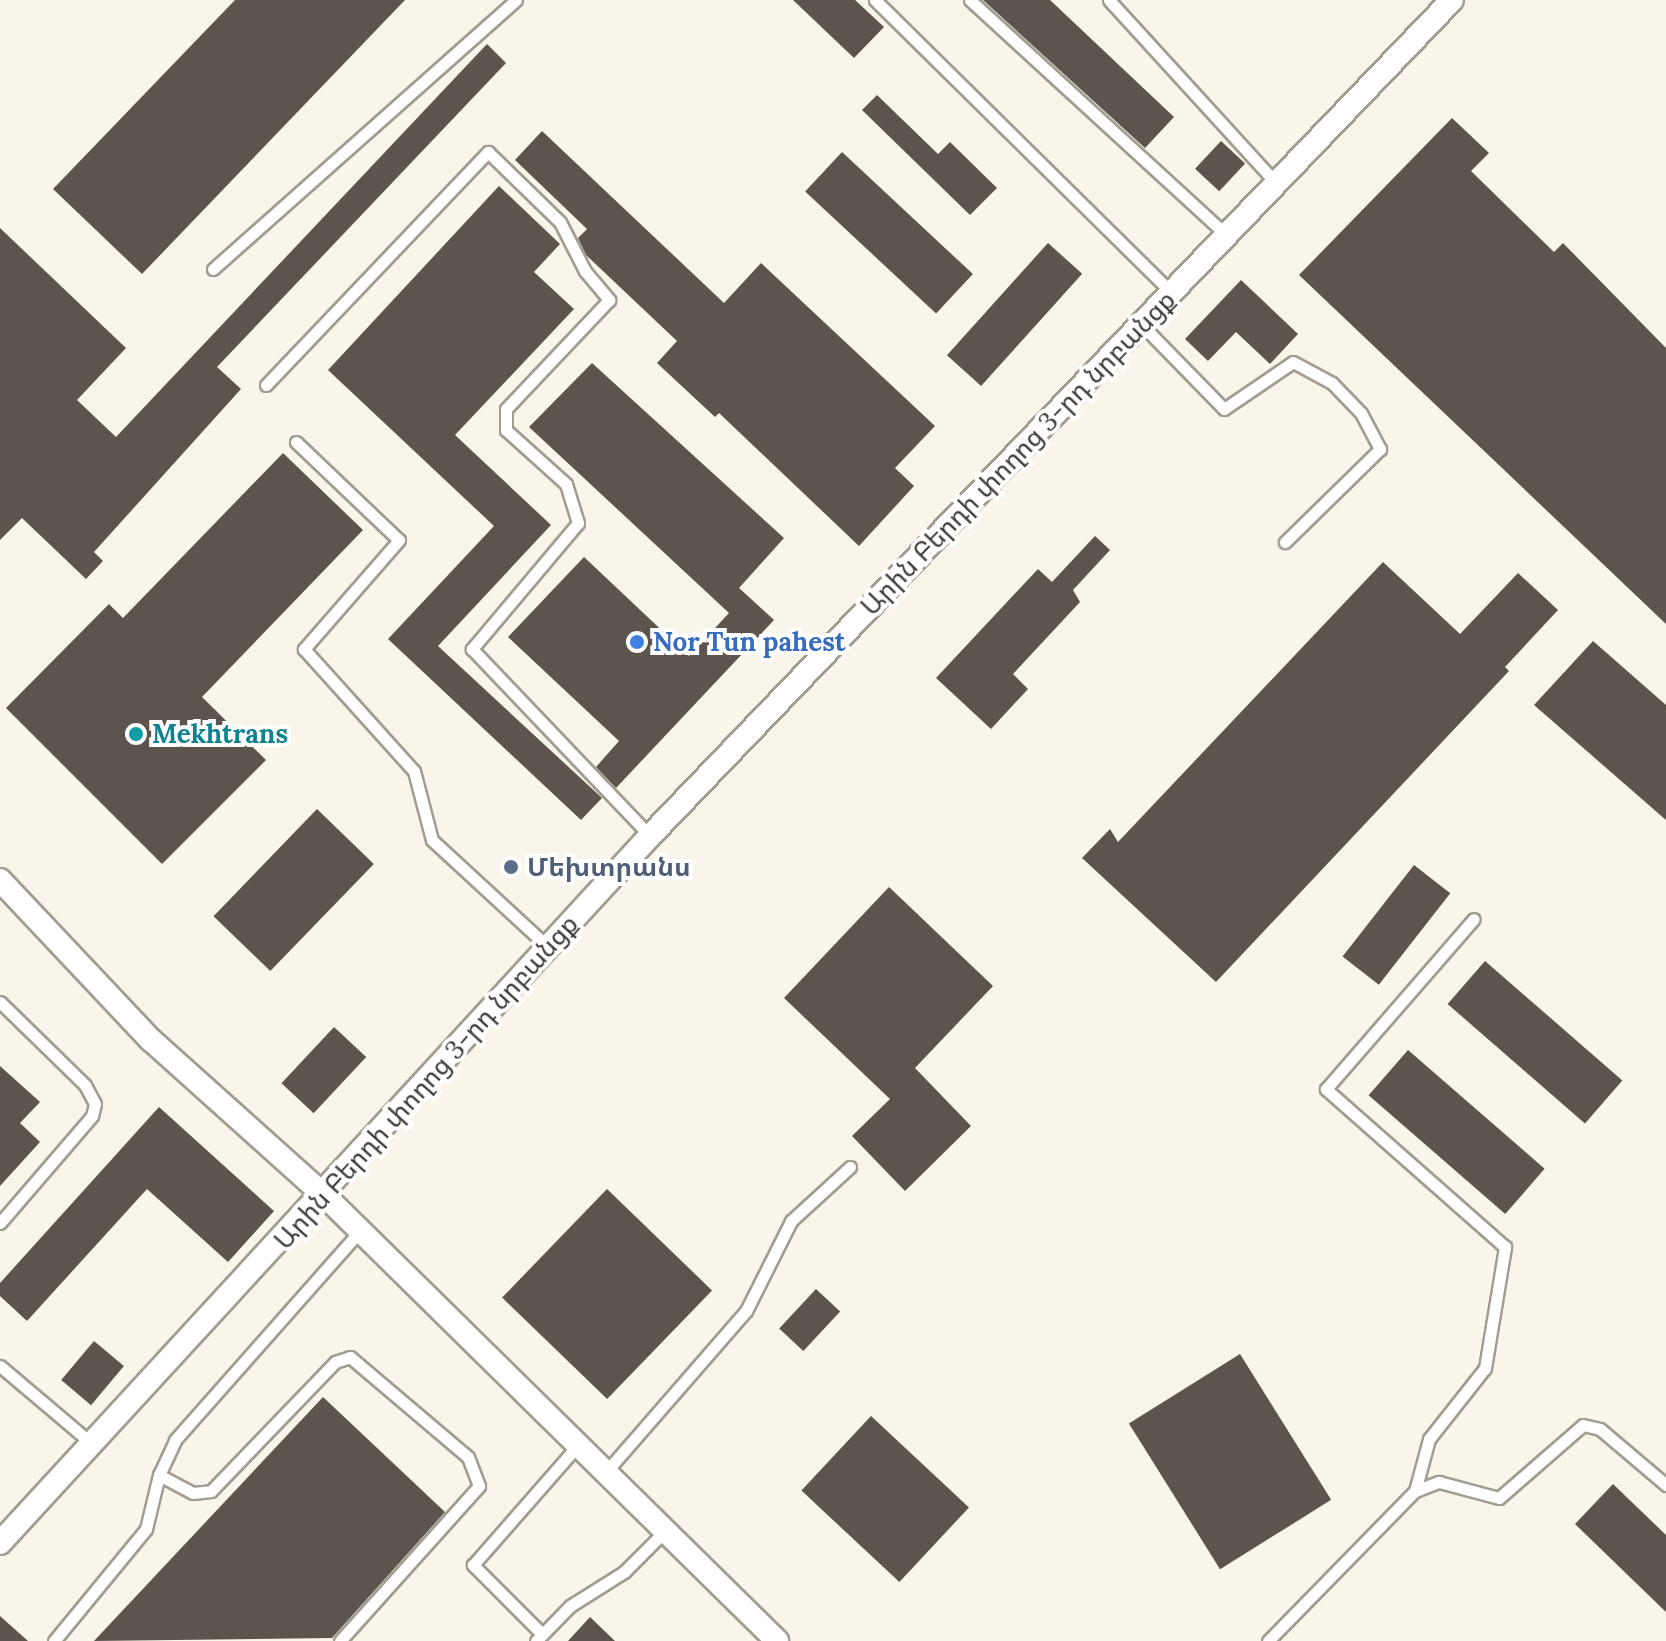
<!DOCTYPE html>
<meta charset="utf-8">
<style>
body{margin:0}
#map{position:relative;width:1666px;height:1641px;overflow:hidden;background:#f9f5ea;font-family:Lora,"Noto Sans Armenian",serif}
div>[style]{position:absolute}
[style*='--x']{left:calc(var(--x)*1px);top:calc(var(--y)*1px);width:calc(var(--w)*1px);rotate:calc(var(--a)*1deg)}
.building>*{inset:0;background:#5c544d;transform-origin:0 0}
.roads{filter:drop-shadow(2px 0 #a19d93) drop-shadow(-2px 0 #a19d93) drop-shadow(0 2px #a19d93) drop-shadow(0 -2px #a19d93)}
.service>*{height:11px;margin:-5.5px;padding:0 5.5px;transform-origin:5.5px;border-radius:5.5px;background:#fff}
.minor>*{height:22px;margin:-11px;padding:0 11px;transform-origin:11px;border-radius:11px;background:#fff}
.dots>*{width:22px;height:22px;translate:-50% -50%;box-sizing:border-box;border:4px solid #fff;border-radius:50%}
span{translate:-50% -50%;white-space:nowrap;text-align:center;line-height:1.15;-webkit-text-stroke:8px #fff;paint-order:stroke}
.street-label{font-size:26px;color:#3c3a36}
.shop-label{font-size:26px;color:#366cbe;font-weight:700}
.left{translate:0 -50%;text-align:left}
.culture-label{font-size:26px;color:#0d838f;font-weight:700}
.service-label{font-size:26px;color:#4e5e75;font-weight:700}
</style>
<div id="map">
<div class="building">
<i style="clip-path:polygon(235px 0,405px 0,142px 274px,53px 189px)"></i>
<i style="clip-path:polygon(793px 0,855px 0,884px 27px,854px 58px)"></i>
<i style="clip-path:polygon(983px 0,1050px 0,1174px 117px,1145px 148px)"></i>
<i style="clip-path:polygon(487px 44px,506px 63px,217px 367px,241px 389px,94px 552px,103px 561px,86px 579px,22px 518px,0 540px,0 228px,126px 348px,77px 400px,116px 437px)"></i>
<i style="clip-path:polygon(877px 95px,938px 154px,950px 142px,997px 188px,970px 215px,862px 110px)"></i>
<i style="clip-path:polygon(1452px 118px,1489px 153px,1471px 171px,1554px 252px,1563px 243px,1666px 348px,1666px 624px,1299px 275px)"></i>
<i style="clip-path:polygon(542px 131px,724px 303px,761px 263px,935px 426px,895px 468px,914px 486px,859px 546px,719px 413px,715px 417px,657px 363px,677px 341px,586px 255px,578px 238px,587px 229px,515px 160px)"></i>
<i style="left:1221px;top:141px;width:33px;height:38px;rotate:43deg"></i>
<i style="left:842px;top:152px;width:179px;height:54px;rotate:43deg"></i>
<i style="clip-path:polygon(499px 186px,560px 244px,534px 272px,574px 309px,455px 435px,551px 525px,438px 646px,602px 798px,581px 820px,388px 639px,494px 526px,328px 370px)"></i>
<i style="left:1048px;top:243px;width:46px;height:151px;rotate:42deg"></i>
<i style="clip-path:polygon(1241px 280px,1298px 334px,1270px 364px,1236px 332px,1208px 361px,1185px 339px)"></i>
<i style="clip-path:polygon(592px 363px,784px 538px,739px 588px,774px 620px,616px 788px,596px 767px,619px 741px,508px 637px,584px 557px,689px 656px,729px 613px,529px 427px)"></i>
<i style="clip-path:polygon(283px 453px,363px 530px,202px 697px,266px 760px,162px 864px,6px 708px,109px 604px,123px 618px)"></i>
<i style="clip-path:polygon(1095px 536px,1110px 550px,1073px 590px,1080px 602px,1013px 674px,1028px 689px,991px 729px,936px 678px,1038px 569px,1052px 582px)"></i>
<i style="clip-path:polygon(1383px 562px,1460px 634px,1518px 573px,1558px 610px,1505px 667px,1509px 671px,1216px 982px,1082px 858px,1110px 829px,1118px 842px)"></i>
<i style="clip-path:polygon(1593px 641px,1666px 705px,1666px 820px,1534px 705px)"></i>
<i style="left:317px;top:809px;width:79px;height:149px;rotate:44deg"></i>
<i style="left:1414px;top:865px;width:46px;height:116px;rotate:38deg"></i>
<i style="clip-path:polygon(889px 887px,993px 986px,915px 1068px,971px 1126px,905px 1191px,852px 1136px,890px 1099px,784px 998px)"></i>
<i style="left:1485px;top:961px;width:182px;height:57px;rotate:41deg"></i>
<i style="left:334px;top:1027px;width:44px;height:77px;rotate:43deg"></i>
<i style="left:1408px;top:1050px;width:181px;height:60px;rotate:41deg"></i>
<i style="clip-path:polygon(0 1066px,40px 1102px,20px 1123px,40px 1142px,0 1186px)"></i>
<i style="clip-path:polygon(159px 1107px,274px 1211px,228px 1262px,147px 1189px,27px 1321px,0 1296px,0 1283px)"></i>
<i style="left:607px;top:1189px;width:146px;height:151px;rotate:44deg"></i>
<i style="left:816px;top:1289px;width:33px;height:54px;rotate:43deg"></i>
<i style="left:94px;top:1341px;width:39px;height:51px;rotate:40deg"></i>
<i style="left:1240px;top:1354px;width:172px;height:131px;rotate:58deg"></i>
<i style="clip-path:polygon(323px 1397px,445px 1512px,332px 1638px,94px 1641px)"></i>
<i style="left:871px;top:1416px;width:134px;height:102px;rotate:43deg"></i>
<i style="clip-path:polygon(1613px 1484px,1666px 1535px,1666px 1612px,1575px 1524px)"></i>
<i style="clip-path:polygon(0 1616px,28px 1641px,0 1641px)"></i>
<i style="clip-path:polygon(590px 1617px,615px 1641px,568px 1641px)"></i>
</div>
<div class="roads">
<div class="service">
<i style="--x:875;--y:0;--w:417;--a:44.6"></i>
<i style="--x:970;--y:0;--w:350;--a:42.5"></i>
<i style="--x:1109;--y:0;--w:249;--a:47.6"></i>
<i style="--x:213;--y:269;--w:405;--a:-41.6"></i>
<i style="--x:1142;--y:325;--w:117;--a:45.7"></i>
<i style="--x:1224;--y:409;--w:83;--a:-34.3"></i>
<i style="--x:1293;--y:362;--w:44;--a:28.3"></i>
<i style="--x:1332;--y:383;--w:42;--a:46"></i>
<i style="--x:1361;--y:413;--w:41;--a:62.2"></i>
<i style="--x:1380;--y:449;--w:133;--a:135.6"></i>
<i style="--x:266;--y:385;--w:322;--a:-46.4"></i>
<i style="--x:488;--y:152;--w:100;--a:44.2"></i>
<i style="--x:560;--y:222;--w:55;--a:63"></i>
<i style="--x:585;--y:271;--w:38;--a:50"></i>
<i style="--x:609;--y:300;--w:150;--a:133.4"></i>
<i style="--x:506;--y:409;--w:21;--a:90"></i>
<i style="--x:506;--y:430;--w:81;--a:42"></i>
<i style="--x:566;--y:484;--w:41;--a:72.9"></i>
<i style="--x:578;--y:523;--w:165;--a:130.1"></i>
<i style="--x:472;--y:649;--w:258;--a:46.4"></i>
<i style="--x:296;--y:442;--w:142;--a:43.6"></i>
<i style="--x:399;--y:540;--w:145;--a:131.1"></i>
<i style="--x:304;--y:649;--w:164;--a:48"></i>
<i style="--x:414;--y:771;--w:71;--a:75.4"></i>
<i style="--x:432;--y:840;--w:159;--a:42.7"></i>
<i style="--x:0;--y:1002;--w:119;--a:44.3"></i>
<i style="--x:85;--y:1085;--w:21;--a:62"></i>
<i style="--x:95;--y:1104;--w:12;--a:104"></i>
<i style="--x:92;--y:1116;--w:141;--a:130.7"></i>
<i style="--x:0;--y:1366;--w:119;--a:40.2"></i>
<i style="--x:605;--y:1473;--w:215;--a:-49"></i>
<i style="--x:746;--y:1311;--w:101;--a:-63.4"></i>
<i style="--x:791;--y:1221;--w:80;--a:-42.5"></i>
<i style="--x:159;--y:1475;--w:38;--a:28"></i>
<i style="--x:193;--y:1493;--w:18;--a:-6"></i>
<i style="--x:211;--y:1491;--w:179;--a:-46.1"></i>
<i style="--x:335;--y:1362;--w:16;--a:-18"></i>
<i style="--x:350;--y:1357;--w:155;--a:40.3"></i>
<i style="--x:468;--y:1457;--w:31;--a:69"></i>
<i style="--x:479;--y:1486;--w:208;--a:131.9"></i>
<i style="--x:1415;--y:1491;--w:54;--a:-74.9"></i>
<i style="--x:1429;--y:1439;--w:90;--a:-51.7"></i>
<i style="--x:1485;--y:1368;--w:123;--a:-80.6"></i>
<i style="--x:1505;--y:1247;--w:239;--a:-138.6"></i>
<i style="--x:1326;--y:1089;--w:225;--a:-49"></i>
<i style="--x:542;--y:1634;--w:98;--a:-135"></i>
<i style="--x:473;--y:1565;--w:158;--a:-48.8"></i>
<i style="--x:54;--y:1641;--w:145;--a:-50.6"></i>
<i style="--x:146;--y:1529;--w:56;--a:-76.5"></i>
<i style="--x:159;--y:1475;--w:38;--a:-65"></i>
<i style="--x:175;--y:1440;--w:281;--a:-48.5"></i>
<i style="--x:536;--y:1641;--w:49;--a:-45.8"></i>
<i style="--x:570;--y:1606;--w:64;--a:-32.2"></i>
<i style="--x:624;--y:1572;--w:57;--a:-45"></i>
<i style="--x:1268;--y:1641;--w:210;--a:-45.6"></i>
<i style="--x:1415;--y:1491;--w:26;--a:-21"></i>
<i style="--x:1439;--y:1482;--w:62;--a:14.9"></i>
<i style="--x:1499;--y:1498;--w:111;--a:-41"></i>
<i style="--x:1583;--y:1425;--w:17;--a:13"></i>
<i style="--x:1600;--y:1429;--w:87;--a:40.3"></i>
</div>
<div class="minor">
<i style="--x:0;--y:880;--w:220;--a:46.7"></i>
<i style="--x:151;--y:1040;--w:232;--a:41.9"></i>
<i style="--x:324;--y:1195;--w:636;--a:44.55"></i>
<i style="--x:0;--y:1543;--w:960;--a:-47.41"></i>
<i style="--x:650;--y:836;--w:1158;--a:-46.19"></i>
</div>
</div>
<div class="dots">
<i style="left:637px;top:642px;background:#3f7fe0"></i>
<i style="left:136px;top:734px;background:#0f9aa8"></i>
<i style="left:511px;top:867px;background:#5c6f8a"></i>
</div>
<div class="street-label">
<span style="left:1018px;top:453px;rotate:-46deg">Արին Բերդի փողոց 3-րդ նրբանցք</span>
<span style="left:426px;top:1082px;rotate:-48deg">Արին Բերդի փողոց 3-րդ նրբանցք</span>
</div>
<div class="shop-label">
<span class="left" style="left:653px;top:642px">Nor Tun pahest</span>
</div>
<div class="culture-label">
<span class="left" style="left:152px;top:734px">Mekhtrans</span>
</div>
<div class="service-label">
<span class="left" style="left:527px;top:867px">Մեխտրանս</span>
</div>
</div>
